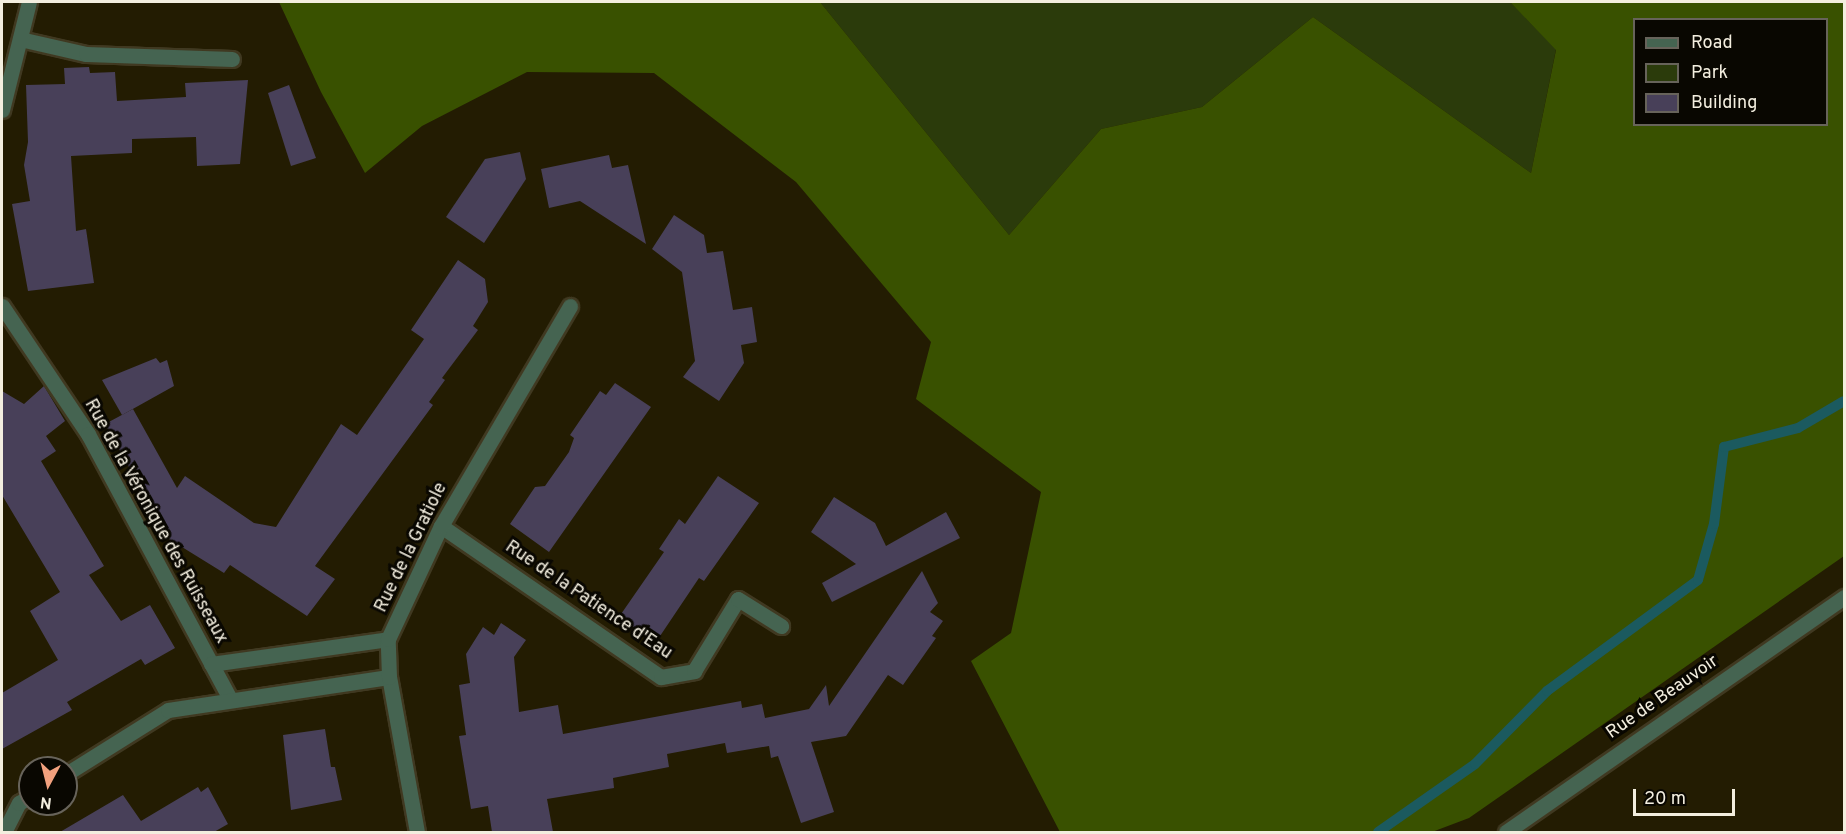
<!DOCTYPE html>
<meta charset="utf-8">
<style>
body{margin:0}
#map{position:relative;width:1846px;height:834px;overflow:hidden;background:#231c02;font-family:Overpass,sans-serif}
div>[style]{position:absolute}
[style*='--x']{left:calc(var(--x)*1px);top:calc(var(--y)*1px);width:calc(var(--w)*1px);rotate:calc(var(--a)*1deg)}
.green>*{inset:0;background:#2b3b0b}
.forest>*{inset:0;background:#395100}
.stream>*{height:10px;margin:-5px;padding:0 5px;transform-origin:5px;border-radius:5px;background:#1b5a5f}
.building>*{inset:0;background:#484059}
.roads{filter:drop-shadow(2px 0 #403921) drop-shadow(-2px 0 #403921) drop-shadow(0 2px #403921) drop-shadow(0 -2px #403921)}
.minor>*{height:15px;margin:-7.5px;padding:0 7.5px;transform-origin:7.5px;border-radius:7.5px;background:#456451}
.tertiary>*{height:15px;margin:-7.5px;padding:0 7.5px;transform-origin:7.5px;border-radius:7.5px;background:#456451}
span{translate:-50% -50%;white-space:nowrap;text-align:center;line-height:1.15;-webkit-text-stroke:6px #090701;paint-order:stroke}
.street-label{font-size:18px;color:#f3eedf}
.frame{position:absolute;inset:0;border:3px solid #f3eedf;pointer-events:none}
.legend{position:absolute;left:1633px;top:18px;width:195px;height:108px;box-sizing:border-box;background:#090701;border:2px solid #67635a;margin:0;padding:8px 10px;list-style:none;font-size:18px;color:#f3eedf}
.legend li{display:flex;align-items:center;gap:12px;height:30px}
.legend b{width:30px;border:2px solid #67635a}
.north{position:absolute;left:18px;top:756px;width:60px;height:60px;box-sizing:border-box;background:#090701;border:2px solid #67635a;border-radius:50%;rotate:187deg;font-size:16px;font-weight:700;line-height:24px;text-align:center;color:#f3eedf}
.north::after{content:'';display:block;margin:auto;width:21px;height:27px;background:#f2a17e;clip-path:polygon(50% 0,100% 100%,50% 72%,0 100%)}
.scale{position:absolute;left:1633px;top:789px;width:102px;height:27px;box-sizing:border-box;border:3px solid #f3eedf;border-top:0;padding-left:8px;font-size:18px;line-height:21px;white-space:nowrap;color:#f3eedf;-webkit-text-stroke:4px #090701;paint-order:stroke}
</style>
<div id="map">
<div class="green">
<i style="clip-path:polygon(820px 2px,1510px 2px,1556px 49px,1531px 173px,1313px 17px,1202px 107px,1101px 129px,1009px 235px)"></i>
</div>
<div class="forest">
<i style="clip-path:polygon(evenodd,279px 2px,820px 2px,1009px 235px,1101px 129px,1202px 107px,1313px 17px,1531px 173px,1556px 50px,1510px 2px,1844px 2px,1844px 556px,1469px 818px,1432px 832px,1060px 832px,971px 661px,1011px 633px,1041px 492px,916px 399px,931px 342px,796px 182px,654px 73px,527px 72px,422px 126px,365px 173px,321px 92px,279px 2px,1634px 20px,1826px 20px,1826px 124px,1634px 124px,1634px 20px)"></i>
</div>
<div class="stream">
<i style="--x:1378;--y:832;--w:118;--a:-35"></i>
<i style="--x:1475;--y:764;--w:103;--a:-45.4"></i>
<i style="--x:1547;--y:691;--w:187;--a:-36.3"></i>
<i style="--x:1698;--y:580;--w:58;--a:-74.1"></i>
<i style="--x:1714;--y:524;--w:78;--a:-82.6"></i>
<i style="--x:1724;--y:447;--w:76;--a:-14.4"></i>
<i style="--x:1798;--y:428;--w:53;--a:-30.4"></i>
</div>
<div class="building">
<i style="clip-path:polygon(89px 67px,90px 73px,115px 72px,117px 101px,186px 97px,185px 83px,248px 80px,240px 164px,197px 166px,196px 137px,132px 139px,132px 153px,71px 156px,76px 231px,86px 229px,94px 283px,28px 291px,12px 204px,30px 201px,24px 165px,28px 142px,26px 85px,65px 84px,64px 68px)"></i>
<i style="clip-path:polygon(289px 85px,316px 158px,291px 166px,268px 93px)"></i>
<i style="clip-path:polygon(520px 152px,526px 179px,484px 243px,446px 217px,485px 159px)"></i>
<i style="clip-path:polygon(609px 155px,612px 168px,628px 165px,646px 244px,580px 201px,549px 208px,541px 169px)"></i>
<i style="clip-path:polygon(674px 215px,704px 235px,707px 253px,723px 251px,733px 310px,752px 307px,757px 342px,741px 345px,744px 363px,719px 401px,683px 377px,695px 361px,682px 272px,652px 249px)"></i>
<i style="clip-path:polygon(458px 260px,485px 279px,488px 302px,473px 326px,478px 330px,442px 378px,445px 380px,429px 402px,433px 405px,315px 566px,335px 579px,307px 616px,230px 565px,224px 573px,169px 539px,105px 424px,133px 409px,177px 488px,185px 476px,254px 523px,276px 527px,341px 424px,357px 435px,424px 339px,411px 330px)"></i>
<i style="clip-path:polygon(156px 358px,160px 363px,167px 360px,174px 386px,122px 415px,102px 380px)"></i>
<i style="clip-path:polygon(615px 383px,651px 407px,549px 552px,510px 524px,535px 487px,545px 486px,569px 452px,574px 438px,570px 435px,600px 391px,606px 395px)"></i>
<i style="clip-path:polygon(44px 386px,65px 421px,46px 436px,56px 451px,41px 461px,104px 566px,89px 575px,121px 621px,150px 605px,175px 648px,145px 665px,141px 659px,67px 702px,72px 710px,2px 749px,2px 693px,58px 660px,30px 611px,60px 592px,2px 495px,2px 391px,24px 404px)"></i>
<i style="clip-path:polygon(718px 476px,759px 503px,704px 581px,699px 578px,656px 642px,619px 617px,664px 552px,659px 549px,679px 519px,685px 524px)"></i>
<i style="clip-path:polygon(834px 497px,875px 523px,886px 546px,946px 512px,960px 538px,832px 602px,822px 583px,856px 564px,811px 532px)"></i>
<i style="clip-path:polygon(922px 571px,938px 603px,930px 612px,943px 621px,932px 636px,936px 638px,903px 685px,888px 675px,846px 736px,811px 742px,834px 812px,801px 823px,778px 756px,771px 758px,769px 746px,727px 753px,725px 743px,667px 754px,669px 767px,613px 778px,614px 788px,547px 799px,553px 832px,492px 832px,488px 806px,471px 809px,459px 736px,466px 735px,459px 685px,470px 683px,466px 654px,483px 627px,494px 635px,501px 623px,526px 640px,514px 657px,519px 712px,558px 705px,563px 734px,741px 701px,742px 708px,762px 704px,765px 718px,809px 709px,826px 685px,829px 706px)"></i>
<i style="clip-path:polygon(325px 729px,331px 767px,335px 767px,342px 800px,291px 810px,283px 735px)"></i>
<i style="clip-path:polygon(198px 787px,201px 792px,208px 787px,228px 824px,214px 832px,60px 832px,123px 795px,141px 821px)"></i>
</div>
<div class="roads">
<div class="minor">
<i style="--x:20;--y:39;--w:68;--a:12.8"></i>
<i style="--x:86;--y:54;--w:146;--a:2"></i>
<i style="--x:2;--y:110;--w:111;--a:-76"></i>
<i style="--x:2;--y:306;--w:154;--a:56.1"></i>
<i style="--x:88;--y:434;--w:301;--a:61.8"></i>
<i style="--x:441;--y:526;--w:267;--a:34.5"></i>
<i style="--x:661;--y:677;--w:34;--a:-10"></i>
<i style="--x:694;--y:671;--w:84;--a:-58.6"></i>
<i style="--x:738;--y:599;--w:51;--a:32.1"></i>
<i style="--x:211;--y:664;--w:179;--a:-8"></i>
<i style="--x:66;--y:774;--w:120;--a:-32.1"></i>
<i style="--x:168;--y:710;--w:223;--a:-8.5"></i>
<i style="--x:4;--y:832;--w:33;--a:-63"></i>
<i style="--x:19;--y:803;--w:13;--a:-32"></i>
<i style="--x:417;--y:832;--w:158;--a:-100.2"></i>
<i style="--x:389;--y:677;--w:38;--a:-92"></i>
<i style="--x:388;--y:639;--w:125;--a:-64.9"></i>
<i style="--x:441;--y:526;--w:255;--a:-59.6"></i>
</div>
<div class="tertiary">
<i style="--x:1506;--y:832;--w:412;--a:-34.8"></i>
</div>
</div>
<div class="street-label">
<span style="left:155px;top:522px;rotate:61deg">Rue de la Véronique des Ruisseaux</span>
<span style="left:412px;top:548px;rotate:-64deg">Rue de la Gratiole</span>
<span style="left:588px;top:601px;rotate:34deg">Rue de la Patience d'Eau</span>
<span style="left:1663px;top:698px;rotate:-35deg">Rue de Beauvoir</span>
</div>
<div class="frame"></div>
<ul class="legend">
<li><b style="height:8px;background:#456451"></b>Road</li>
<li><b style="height:16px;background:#2b3b0b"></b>Park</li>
<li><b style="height:16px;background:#484059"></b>Building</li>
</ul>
<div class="north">N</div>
<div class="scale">20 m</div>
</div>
